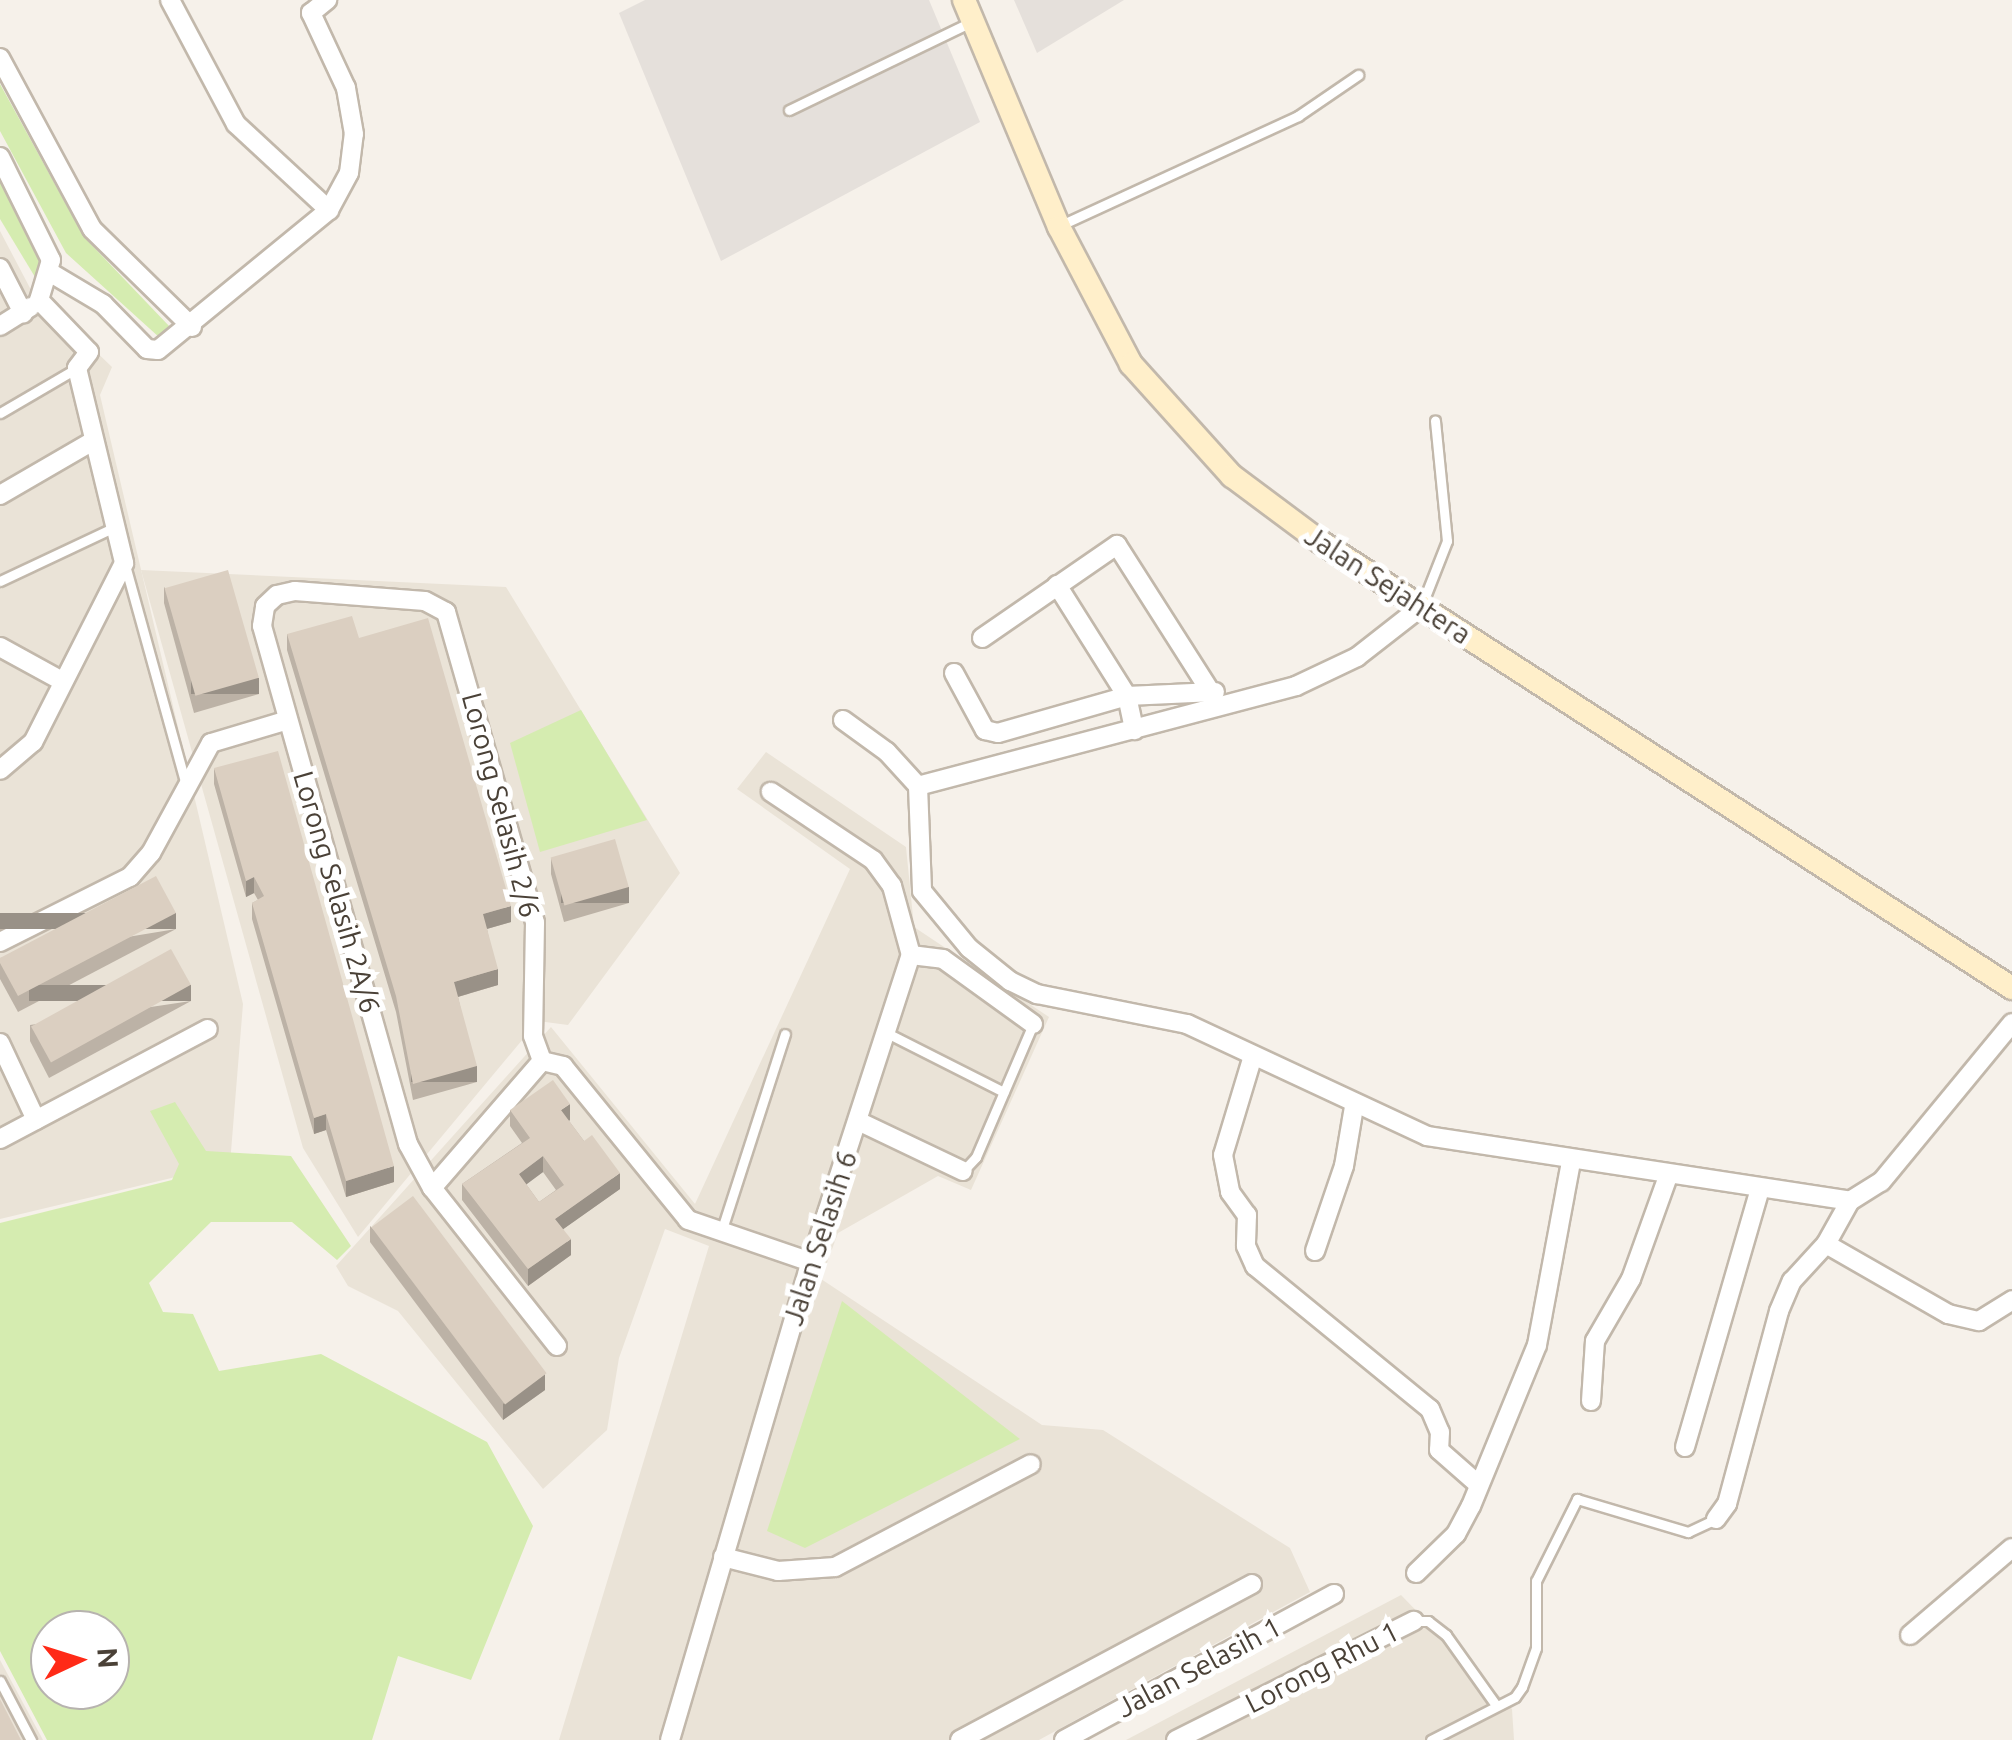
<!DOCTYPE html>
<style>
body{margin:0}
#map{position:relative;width:2012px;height:1740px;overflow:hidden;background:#f6f1ea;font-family:Ubuntu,sans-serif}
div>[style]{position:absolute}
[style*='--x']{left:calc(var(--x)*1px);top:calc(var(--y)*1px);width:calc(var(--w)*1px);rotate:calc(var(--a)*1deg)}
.residential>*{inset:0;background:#eae3d7}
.industrial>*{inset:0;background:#e5e0db}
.green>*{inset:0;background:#d5ecb0}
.roads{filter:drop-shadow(2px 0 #c2b8ab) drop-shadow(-2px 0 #c2b8ab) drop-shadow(0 2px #c2b8ab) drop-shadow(0 -2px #c2b8ab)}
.service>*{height:9px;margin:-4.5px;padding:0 4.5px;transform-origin:4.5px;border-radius:4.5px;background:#fff}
.minor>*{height:18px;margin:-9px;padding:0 9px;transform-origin:9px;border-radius:9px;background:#fff}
.secondary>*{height:22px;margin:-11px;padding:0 11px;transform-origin:11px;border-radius:11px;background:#ffefca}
.wall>*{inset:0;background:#bcb2a6}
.shaded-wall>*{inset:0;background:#999187;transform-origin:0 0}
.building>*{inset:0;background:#dbcfc1;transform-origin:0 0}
span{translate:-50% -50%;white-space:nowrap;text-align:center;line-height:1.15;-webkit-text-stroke:10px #fff;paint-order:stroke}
.street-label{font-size:28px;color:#4a4137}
.north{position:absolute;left:30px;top:1610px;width:100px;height:100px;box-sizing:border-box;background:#fff;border:2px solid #b7b3af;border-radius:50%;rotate:86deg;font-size:28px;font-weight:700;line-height:40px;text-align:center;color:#4a4137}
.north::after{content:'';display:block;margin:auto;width:35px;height:45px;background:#ff2a17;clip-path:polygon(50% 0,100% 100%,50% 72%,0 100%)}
</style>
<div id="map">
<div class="residential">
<i style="clip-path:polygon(0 231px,30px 288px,112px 367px,100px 395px,243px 1004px,230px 1164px,0 1219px)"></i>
<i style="clip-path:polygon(141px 570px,506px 587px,680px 873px,568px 1025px,538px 1021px,358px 1237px,303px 1148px)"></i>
<i style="clip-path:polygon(766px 752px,906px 847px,914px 927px,1049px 1017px,971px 1190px,938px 1176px,838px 1233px,821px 1279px,1042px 1425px,1103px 1430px,1290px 1548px,1310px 1592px,1039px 1740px,559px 1740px,709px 1246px,665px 1229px,619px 1358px,607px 1430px,543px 1489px,398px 1311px,348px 1286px,336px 1266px,551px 1027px,695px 1204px,850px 869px,737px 789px)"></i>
<i style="clip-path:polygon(1401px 1595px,1512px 1709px,1514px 1740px,1126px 1740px)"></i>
<i style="clip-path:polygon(0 1660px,43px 1740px,0 1740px)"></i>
</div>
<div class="industrial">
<i style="clip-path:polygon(645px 0,929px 0,980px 122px,721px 261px,619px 13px)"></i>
<i style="clip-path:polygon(1014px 0,1124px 0,1037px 53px)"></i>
</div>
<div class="green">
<i style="clip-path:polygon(0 84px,84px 237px,170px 327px,160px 338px,66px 253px,0 131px)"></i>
<i style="clip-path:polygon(0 177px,39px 250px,43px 265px,35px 277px,0 219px)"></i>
<i style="clip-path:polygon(581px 710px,647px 820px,540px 852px,510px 743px)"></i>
<i style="clip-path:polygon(evenodd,175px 1102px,206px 1151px,291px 1156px,351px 1246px,337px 1260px,292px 1222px,211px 1222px,149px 1283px,163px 1312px,193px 1314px,219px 1371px,321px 1354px,487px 1442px,533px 1526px,471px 1680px,398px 1656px,372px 1740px,47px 1740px,0 1651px,0 1223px,172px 1180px,179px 1164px,150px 1111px,175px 1102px,50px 1630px,110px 1630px,110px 1690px,50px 1690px,50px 1630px)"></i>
<i style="clip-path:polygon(842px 1301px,1020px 1439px,805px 1548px,767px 1531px)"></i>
</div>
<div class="roads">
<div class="service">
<i style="--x:789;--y:110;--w:202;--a:-25.8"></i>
<i style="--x:1061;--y:225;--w:261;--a:-24.7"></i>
<i style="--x:1298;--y:116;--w:73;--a:-34.3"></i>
<i style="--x:0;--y:413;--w:89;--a:-30.3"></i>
<i style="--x:125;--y:565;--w:224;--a:74.5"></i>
<i style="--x:0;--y:581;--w:127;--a:-25.2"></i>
<i style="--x:1421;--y:607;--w:71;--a:-68.5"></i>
<i style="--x:1447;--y:541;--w:121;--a:-95.7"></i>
<i style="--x:885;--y:1032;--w:133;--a:26.8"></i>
<i style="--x:963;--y:1171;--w:19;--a:-47"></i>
<i style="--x:976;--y:1157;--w:145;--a:-66.8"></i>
<i style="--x:721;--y:1232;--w:208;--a:-72.1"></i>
<i style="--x:1415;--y:1621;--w:13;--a:0"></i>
<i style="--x:1428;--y:1621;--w:23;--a:38"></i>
<i style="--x:1446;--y:1635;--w:86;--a:54.5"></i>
<i style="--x:0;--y:1681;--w:67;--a:62.3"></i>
<i style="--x:1431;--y:1740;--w:94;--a:-27.1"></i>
<i style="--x:1515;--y:1697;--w:12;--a:-55"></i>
<i style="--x:1522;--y:1687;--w:41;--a:-70.3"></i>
<i style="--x:1536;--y:1648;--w:67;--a:-90"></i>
<i style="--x:1536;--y:1581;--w:92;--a:-63.4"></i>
<i style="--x:1577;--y:1499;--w:116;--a:16.6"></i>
<i style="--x:1688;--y:1532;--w:31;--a:-25"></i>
</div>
<div class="minor">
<i style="--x:170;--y:0;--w:140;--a:62"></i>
<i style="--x:236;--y:124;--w:127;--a:42.8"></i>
<i style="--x:0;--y:58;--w:194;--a:61.7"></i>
<i style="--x:92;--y:229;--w:140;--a:44.4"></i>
<i style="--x:0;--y:157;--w:115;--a:63.7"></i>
<i style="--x:51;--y:260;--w:42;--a:106.7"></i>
<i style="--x:39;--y:300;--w:72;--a:46.1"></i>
<i style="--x:89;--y:352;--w:20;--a:127"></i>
<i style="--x:77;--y:368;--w:201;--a:76.4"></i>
<i style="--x:124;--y:563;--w:201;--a:116.9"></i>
<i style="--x:33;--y:742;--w:43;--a:139.7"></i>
<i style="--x:0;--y:268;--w:51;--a:62.9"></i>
<i style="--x:51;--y:273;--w:61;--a:30.8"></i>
<i style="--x:103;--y:304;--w:63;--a:45.6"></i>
<i style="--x:147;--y:349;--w:11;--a:5"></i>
<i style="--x:158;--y:350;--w:221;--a:-39.3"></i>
<i style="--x:329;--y:210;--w:42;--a:-61.6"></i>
<i style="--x:349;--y:173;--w:39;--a:-83"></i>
<i style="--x:354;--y:134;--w:47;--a:-99.9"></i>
<i style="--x:346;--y:88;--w:83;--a:-115"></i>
<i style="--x:311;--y:13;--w:21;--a:-39"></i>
<i style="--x:0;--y:326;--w:36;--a:-32"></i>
<i style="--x:0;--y:495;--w:108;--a:-30.1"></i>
<i style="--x:1057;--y:585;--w:131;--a:57.8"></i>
<i style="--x:1127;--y:696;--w:35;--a:78"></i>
<i style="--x:982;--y:638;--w:164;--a:-34.6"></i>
<i style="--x:1117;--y:545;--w:173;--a:57.5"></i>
<i style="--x:0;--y:647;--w:71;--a:28.7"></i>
<i style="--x:954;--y:673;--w:65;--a:61.5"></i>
<i style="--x:985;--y:730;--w:13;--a:13"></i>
<i style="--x:998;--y:733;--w:134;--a:-16"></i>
<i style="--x:1127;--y:696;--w:88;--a:-2.6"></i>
<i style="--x:843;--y:720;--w:54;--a:36"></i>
<i style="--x:887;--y:752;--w:46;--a:47.6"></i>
<i style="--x:918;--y:786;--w:105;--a:87.8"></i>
<i style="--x:922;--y:891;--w:74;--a:50.5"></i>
<i style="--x:969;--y:948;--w:53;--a:38.8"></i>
<i style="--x:1010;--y:981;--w:30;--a:26"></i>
<i style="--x:1037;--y:994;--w:153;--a:11.3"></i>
<i style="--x:1187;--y:1024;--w:265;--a:25"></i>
<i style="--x:1427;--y:1136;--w:428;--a:8.7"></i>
<i style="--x:1850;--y:1201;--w:36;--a:-32"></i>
<i style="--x:1881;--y:1182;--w:206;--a:-50.5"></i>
<i style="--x:918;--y:786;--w:391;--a:-14.8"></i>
<i style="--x:1296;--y:686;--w:68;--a:-25.4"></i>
<i style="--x:1357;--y:657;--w:81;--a:-38"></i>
<i style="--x:0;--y:942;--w:145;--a:-26.6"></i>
<i style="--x:130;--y:877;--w:32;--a:-49"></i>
<i style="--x:151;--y:853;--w:125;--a:-61.4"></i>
<i style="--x:211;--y:743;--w:80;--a:-16.6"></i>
<i style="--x:911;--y:955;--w:32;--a:7"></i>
<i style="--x:943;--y:959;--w:111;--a:35.8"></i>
<i style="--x:0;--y:1043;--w:85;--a:64.9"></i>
<i style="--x:1252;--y:1059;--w:100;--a:106.8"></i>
<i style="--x:1223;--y:1155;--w:38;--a:79"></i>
<i style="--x:1230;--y:1192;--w:29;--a:54"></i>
<i style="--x:1247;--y:1215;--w:31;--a:92"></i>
<i style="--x:1246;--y:1246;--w:22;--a:66"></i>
<i style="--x:1255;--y:1266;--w:226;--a:39.3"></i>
<i style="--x:1430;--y:1409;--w:25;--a:67"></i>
<i style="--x:1440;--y:1432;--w:18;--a:93"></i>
<i style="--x:1439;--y:1450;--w:53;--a:41.2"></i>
<i style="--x:858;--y:1121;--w:116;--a:25.5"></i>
<i style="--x:0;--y:1139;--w:235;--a:-27.9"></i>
<i style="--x:432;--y:1188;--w:50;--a:-118.6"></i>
<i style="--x:408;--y:1144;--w:538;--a:-105.74"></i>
<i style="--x:262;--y:626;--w:20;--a:-81"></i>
<i style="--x:265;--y:606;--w:16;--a:-43"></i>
<i style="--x:277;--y:595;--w:18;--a:-13"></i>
<i style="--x:295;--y:591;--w:130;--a:4.4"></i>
<i style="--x:425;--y:601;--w:24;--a:28"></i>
<i style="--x:446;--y:612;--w:323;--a:74"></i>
<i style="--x:535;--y:923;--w:113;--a:91"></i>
<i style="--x:533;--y:1036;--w:27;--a:70"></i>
<i style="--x:1826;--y:1244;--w:141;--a:29.8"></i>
<i style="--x:1948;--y:1314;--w:32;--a:13"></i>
<i style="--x:1979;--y:1321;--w:39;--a:-32"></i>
<i style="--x:1315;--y:1251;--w:90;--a:-71.2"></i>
<i style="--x:1344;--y:1166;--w:60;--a:-80.4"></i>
<i style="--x:557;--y:1346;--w:201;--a:-128.3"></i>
<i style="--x:432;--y:1188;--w:168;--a:-49.1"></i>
<i style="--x:542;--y:1061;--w:22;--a:13"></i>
<i style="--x:563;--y:1066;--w:198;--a:50.9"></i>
<i style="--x:688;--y:1220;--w:130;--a:18.9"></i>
<i style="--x:1591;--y:1401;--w:60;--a:-86.2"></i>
<i style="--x:1595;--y:1341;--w:72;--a:-59.9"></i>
<i style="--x:1631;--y:1279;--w:109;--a:-70.2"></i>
<i style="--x:1685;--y:1447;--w:266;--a:-73.8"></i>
<i style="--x:1716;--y:1519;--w:19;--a:-54"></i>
<i style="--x:1727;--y:1504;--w:200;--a:-74.9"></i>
<i style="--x:1779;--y:1311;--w:33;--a:-67"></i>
<i style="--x:1792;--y:1281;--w:50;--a:-47.4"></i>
<i style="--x:1826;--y:1244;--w:49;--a:-60.8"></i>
<i style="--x:723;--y:1557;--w:57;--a:14.3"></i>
<i style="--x:778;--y:1571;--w:57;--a:-4"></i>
<i style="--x:835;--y:1567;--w:221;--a:-27.7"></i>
<i style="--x:1416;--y:1573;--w:56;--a:-44.3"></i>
<i style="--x:1456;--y:1534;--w:32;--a:-62"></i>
<i style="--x:1471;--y:1506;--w:174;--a:-67.7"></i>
<i style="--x:1537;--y:1345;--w:187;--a:-79.5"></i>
<i style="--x:1910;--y:1635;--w:134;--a:-40.5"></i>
<i style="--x:670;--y:1740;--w:498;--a:-73.6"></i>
<i style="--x:811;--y:1262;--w:323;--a:-72"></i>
<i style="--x:911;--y:955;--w:72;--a:-105.4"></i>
<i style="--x:892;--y:886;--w:32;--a:-126"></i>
<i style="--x:873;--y:860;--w:123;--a:-146.3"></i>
<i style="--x:960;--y:1740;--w:331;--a:-28.1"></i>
<i style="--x:1064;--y:1740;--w:307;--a:-28.4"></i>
<i style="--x:1176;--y:1740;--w:266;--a:-26.6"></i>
</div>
<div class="secondary">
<i style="--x:964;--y:0;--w:246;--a:67.3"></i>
<i style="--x:1059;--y:227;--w:155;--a:62.3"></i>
<i style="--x:1131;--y:364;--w:151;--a:48"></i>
<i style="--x:1232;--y:476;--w:112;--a:36.7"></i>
<i style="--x:1322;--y:543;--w:821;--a:32.82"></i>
</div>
</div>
<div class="wall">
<i style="clip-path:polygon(164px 587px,259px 694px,194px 713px,164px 603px)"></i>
<i style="clip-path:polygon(287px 634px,359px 638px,511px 922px,487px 929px,498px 985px,458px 997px,477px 1082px,413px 1100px,396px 1012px,287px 650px)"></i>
<i style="clip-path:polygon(214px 768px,394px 1182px,346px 1197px,326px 1130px,314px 1134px,252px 919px,252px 903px,258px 900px,254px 893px,246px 897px,214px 784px)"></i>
<i style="clip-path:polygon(551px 858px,629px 903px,564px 922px,551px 874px)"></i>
<i style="clip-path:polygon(176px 929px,18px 1012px,0 979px,0 958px)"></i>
<i style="clip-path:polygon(191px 1001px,49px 1078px,30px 1041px,30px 1025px)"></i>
<i style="clip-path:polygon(evenodd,510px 1110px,570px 1120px,569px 1121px,620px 1189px,563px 1229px,571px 1255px,528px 1286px,462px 1200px,462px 1184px,522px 1143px,510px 1126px,510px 1110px,543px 1172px,556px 1190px,539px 1202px,526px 1184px,543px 1172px)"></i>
<i style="clip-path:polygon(370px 1226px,545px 1390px,503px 1420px,370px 1242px)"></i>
</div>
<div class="shaded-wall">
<i style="left:259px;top:678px;width:16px;height:68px;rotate:90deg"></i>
<i style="clip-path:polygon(254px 877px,254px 893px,246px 897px,246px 881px)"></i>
<i style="left:629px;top:887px;width:16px;height:68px;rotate:90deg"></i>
<i style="clip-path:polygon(511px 906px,511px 922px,483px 930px,483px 914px)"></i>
<i style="left:176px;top:913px;width:16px;height:178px;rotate:90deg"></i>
<i style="clip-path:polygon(498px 969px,498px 985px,454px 998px,454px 982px)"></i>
<i style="left:191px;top:985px;width:16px;height:162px;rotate:90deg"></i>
<i style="left:477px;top:1066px;width:16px;height:66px;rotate:90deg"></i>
<i style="clip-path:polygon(570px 1104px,570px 1120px,561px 1126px,561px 1110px)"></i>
<i style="clip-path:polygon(326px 1114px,326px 1130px,314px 1134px,314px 1118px)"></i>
<i style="clip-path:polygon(543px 1156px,543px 1172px,519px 1190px,519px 1174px)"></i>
<i style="clip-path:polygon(394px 1166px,394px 1182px,346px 1197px,346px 1181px)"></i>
<i style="clip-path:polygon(620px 1173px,620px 1189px,555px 1235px,555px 1219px)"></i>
<i style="clip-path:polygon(571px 1239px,571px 1255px,528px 1286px,528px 1269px)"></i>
<i style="clip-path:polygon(545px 1374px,545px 1390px,503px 1420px,503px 1404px)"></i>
</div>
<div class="building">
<i style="left:228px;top:570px;width:112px;height:66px;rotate:74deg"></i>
<i style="clip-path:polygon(352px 616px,359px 638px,428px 618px,511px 906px,483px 914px,498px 969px,454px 982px,477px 1066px,413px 1084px,396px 996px,287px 634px)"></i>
<i style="clip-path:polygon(278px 751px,394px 1166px,346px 1181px,326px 1114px,314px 1118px,252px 903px,264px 896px,254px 877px,246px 881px,214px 768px)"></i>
<i style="left:615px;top:839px;width:50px;height:67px;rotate:74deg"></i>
<i style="clip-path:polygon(156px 876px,176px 913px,18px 996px,0 963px,0 958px)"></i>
<i style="left:171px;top:949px;width:41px;height:160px;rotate:61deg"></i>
<i style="clip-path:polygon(evenodd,553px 1080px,570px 1104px,561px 1110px,584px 1141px,592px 1135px,620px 1173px,555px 1219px,571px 1239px,528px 1269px,462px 1184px,530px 1138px,510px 1110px,553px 1080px,543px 1156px,564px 1185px,539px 1202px,519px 1174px,543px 1156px)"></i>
<i style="left:413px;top:1196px;width:222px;height:52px;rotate:53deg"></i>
<i style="clip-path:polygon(0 1699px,21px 1740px,0 1740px)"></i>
</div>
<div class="street-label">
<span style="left:1388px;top:585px;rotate:33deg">Jalan Sejahtera</span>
<span style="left:501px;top:805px;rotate:75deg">Lorong Selasih 2/6</span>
<span style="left:337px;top:892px;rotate:74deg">Lorong Selasih 2A/6</span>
<span style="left:820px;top:1238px;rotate:-72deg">Jalan Selasih 6</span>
<span style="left:1199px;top:1667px;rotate:-28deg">Jalan Selasih 1</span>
<span style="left:1322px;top:1667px;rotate:-27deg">Lorong Rhu 1</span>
</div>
<div class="north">N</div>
</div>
